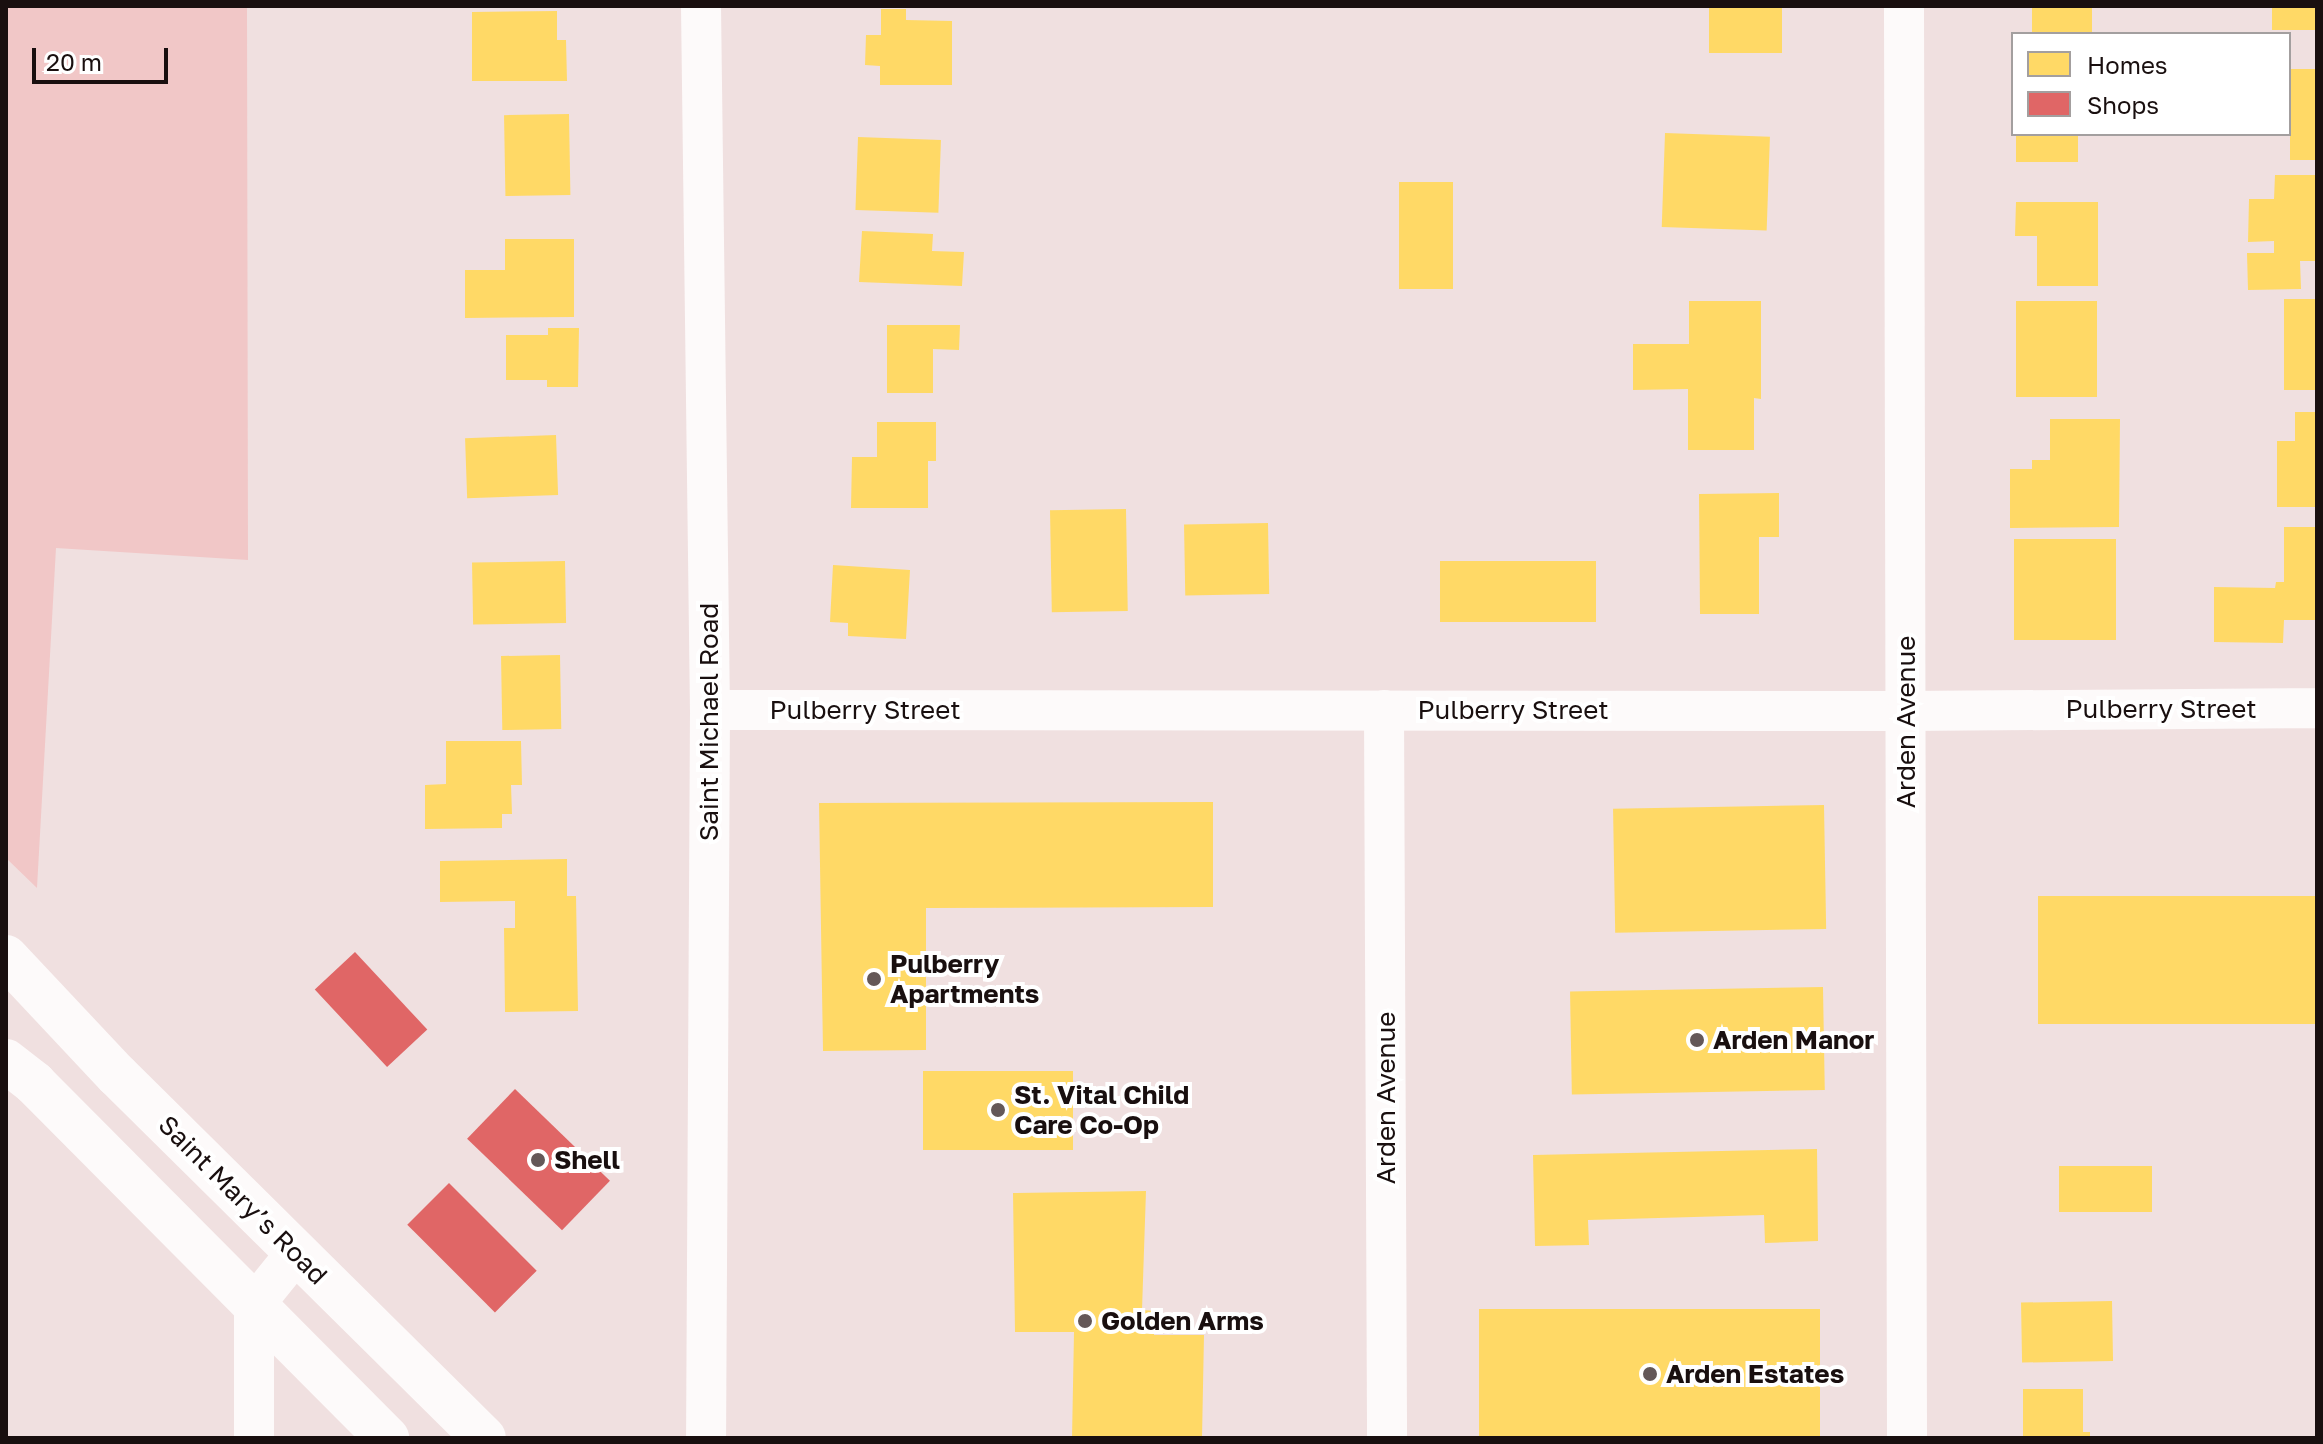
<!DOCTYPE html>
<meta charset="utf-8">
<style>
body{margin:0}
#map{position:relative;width:2323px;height:1444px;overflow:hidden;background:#f0e0e0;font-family:"Golos Text",sans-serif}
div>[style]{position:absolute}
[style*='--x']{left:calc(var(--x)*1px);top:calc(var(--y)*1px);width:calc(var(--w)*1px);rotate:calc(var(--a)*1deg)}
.green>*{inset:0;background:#f1c7c7}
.homes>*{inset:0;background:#ffd966;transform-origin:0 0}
.shops>*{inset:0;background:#e06666;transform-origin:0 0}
.street>*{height:40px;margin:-20px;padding:0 20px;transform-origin:20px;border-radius:20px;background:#fdfafa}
.secondary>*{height:44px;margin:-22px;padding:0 22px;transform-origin:22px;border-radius:22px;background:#fdfafa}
.dots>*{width:22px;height:22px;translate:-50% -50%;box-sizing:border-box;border:4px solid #fff;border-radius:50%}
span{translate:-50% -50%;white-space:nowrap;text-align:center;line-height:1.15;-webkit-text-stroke:8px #fff;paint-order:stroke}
.street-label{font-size:26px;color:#190f0f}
.poi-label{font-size:26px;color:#190f0f;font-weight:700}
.left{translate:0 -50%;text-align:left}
.frame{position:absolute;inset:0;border:8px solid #190f0f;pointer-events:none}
.legend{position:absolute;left:2011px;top:32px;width:280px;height:104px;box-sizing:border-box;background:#fff;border:2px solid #a39f9f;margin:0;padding:10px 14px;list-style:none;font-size:24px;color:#190f0f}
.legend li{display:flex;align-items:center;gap:16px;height:40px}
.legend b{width:40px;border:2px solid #a39f9f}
.scale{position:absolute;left:32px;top:48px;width:136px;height:36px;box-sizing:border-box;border:4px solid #190f0f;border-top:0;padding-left:10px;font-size:24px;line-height:28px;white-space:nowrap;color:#190f0f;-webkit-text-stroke:6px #fff;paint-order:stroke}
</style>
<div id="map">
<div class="green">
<i style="clip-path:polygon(6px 6px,247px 6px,248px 560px,56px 548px,37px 888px,6px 858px)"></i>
</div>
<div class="homes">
<i style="left:1709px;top:6px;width:73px;height:47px"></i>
<i style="left:2032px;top:6px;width:60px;height:28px"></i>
<i style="left:2272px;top:6px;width:45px;height:24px"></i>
<i style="clip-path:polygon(881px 9px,906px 9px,906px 20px,952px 21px,952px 85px,880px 85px,880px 66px,865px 65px,866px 35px,881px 35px)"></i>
<i style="clip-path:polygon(557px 11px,557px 40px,566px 40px,567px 81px,472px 81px,472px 12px)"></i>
<i style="left:2290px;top:69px;width:27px;height:91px"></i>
<i style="left:569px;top:114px;width:81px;height:65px;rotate:89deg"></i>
<i style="left:1665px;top:133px;width:105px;height:94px;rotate:2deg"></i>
<i style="left:2016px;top:134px;width:62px;height:28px"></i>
<i style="left:858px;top:137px;width:83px;height:73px;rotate:2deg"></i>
<i style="clip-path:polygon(2275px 175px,2317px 175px,2317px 261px,2300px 261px,2301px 289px,2248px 290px,2247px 253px,2274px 253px,2274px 241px,2248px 242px,2249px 199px,2274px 199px)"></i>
<i style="left:1399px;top:182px;width:54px;height:107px"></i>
<i style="clip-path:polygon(2016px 202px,2098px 202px,2098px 286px,2037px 286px,2037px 236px,2015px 236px)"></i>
<i style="clip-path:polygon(862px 231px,933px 234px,932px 251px,964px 252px,962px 286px,859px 282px)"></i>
<i style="clip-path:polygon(505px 239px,574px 239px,574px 317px,465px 318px,465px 270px,505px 270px)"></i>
<i style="left:2284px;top:299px;width:33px;height:91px"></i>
<i style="clip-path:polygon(1689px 301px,1761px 301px,1761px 399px,1754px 398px,1754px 450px,1688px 450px,1688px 389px,1633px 390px,1633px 344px,1689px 344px)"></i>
<i style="left:2016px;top:301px;width:81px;height:96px"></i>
<i style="clip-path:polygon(887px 325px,960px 325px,959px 350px,933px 349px,933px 393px,887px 393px)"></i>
<i style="clip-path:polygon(548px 328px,579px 328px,578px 387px,547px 387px,547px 380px,506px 380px,506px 335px,548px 335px)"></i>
<i style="clip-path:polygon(2295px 412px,2317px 412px,2317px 507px,2277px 507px,2277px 441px,2295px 441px)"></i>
<i style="clip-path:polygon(2050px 419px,2120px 419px,2119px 527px,2010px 528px,2010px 469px,2032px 469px,2032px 460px,2050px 460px)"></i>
<i style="clip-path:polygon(877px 422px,936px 422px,936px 461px,928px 461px,928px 508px,851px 508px,852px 457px,877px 457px)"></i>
<i style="left:556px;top:435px;width:60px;height:91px;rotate:88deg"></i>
<i style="clip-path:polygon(1779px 493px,1779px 537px,1759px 537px,1759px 614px,1700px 614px,1699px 494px)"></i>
<i style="left:1126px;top:509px;width:102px;height:76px;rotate:89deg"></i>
<i style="left:1268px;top:523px;width:71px;height:84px;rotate:89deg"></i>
<i style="clip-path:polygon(2284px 527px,2317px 527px,2317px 620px,2284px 620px,2283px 643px,2214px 642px,2214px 587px,2275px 588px,2276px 582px,2284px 582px)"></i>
<i style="left:2116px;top:539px;width:101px;height:102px;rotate:90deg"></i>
<i style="left:565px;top:561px;width:62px;height:93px;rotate:89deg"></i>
<i style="left:1440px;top:561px;width:156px;height:61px"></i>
<i style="clip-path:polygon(833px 565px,910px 570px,906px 639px,848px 636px,848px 623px,830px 622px)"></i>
<i style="left:560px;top:655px;width:74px;height:59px;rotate:89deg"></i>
<i style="clip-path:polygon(446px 741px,521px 741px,522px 785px,511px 785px,512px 814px,502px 814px,502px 828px,425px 829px,425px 785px,446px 784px)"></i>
<i style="clip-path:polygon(1213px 802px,1213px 907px,926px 908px,926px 1050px,823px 1051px,819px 803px)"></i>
<i style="left:1824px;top:805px;width:124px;height:211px;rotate:89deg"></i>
<i style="clip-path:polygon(567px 859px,567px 896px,576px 896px,578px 1011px,505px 1012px,504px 928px,515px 928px,515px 901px,440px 902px,440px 861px)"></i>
<i style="left:2038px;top:896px;width:279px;height:128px"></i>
<i style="left:1823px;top:987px;width:103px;height:253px;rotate:89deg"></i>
<i style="left:923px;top:1071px;width:150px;height:79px"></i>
<i style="clip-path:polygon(1817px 1149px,1818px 1241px,1765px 1243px,1764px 1215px,1588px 1220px,1589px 1245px,1535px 1246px,1533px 1155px)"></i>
<i style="left:2152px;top:1166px;width:46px;height:93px;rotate:90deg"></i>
<i style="clip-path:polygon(1146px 1191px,1142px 1310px,1156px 1311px,1154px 1335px,1204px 1335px,1202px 1438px,1072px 1438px,1074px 1332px,1015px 1332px,1013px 1193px)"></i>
<i style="left:2112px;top:1301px;width:60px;height:91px;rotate:89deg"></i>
<i style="left:1820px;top:1309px;width:127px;height:341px;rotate:90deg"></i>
<i style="clip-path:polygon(2023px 1389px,2083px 1389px,2083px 1432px,2090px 1432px,2090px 1438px,2023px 1438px)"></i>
</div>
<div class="shops">
<i style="left:355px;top:952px;width:106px;height:55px;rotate:47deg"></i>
<i style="left:515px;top:1089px;width:132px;height:69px;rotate:44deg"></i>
<i style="left:449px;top:1183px;width:124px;height:59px;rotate:45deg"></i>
</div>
<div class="street">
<i style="--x:701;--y:6;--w:704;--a:89.27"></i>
<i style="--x:710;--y:710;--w:728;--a:90.31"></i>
<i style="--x:1904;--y:6;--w:1432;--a:89.88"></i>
<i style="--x:710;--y:710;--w:1197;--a:0.05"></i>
<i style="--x:1907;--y:711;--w:410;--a:-0.4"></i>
<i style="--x:1384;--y:710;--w:728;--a:89.76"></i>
<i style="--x:254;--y:1438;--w:133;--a:-90"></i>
<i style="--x:254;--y:1305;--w:67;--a:-51.1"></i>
</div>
<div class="secondary">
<i style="--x:6;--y:957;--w:162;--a:46.8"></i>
<i style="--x:117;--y:1075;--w:516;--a:44.69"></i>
<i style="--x:6;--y:1061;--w:36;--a:38"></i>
<i style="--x:34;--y:1083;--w:501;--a:45.16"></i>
</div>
<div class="dots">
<i style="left:874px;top:979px;background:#645858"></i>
<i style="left:1697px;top:1040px;background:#645858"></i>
<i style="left:998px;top:1110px;background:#645858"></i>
<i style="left:538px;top:1160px;background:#645858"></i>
<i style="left:1085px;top:1321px;background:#645858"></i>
<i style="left:1650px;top:1374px;background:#645858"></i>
</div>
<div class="street-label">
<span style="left:2161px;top:709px">Pulberry Street</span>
<span style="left:865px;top:710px">Pulberry Street</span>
<span style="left:1513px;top:710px">Pulberry Street</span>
<span style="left:709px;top:722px;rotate:-90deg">Saint Michael Road</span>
<span style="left:1906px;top:722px;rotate:-90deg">Arden Avenue</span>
<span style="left:1386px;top:1098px;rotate:-90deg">Arden Avenue</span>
<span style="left:243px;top:1200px;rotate:45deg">Saint Mary’s Road</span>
</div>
<div class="poi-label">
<span class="left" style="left:890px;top:979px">Pulberry<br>Apartments</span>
<span class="left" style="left:1713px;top:1040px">Arden Manor</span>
<span class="left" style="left:1014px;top:1110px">St. Vital Child<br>Care Co-Op</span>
<span class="left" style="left:554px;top:1160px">Shell</span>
<span class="left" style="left:1101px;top:1321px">Golden Arms</span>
<span class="left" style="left:1666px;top:1374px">Arden Estates</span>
</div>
<div class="frame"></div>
<ul class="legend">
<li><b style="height:22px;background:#ffd966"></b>Homes</li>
<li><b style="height:22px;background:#e06666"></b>Shops</li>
</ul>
<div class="scale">20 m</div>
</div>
